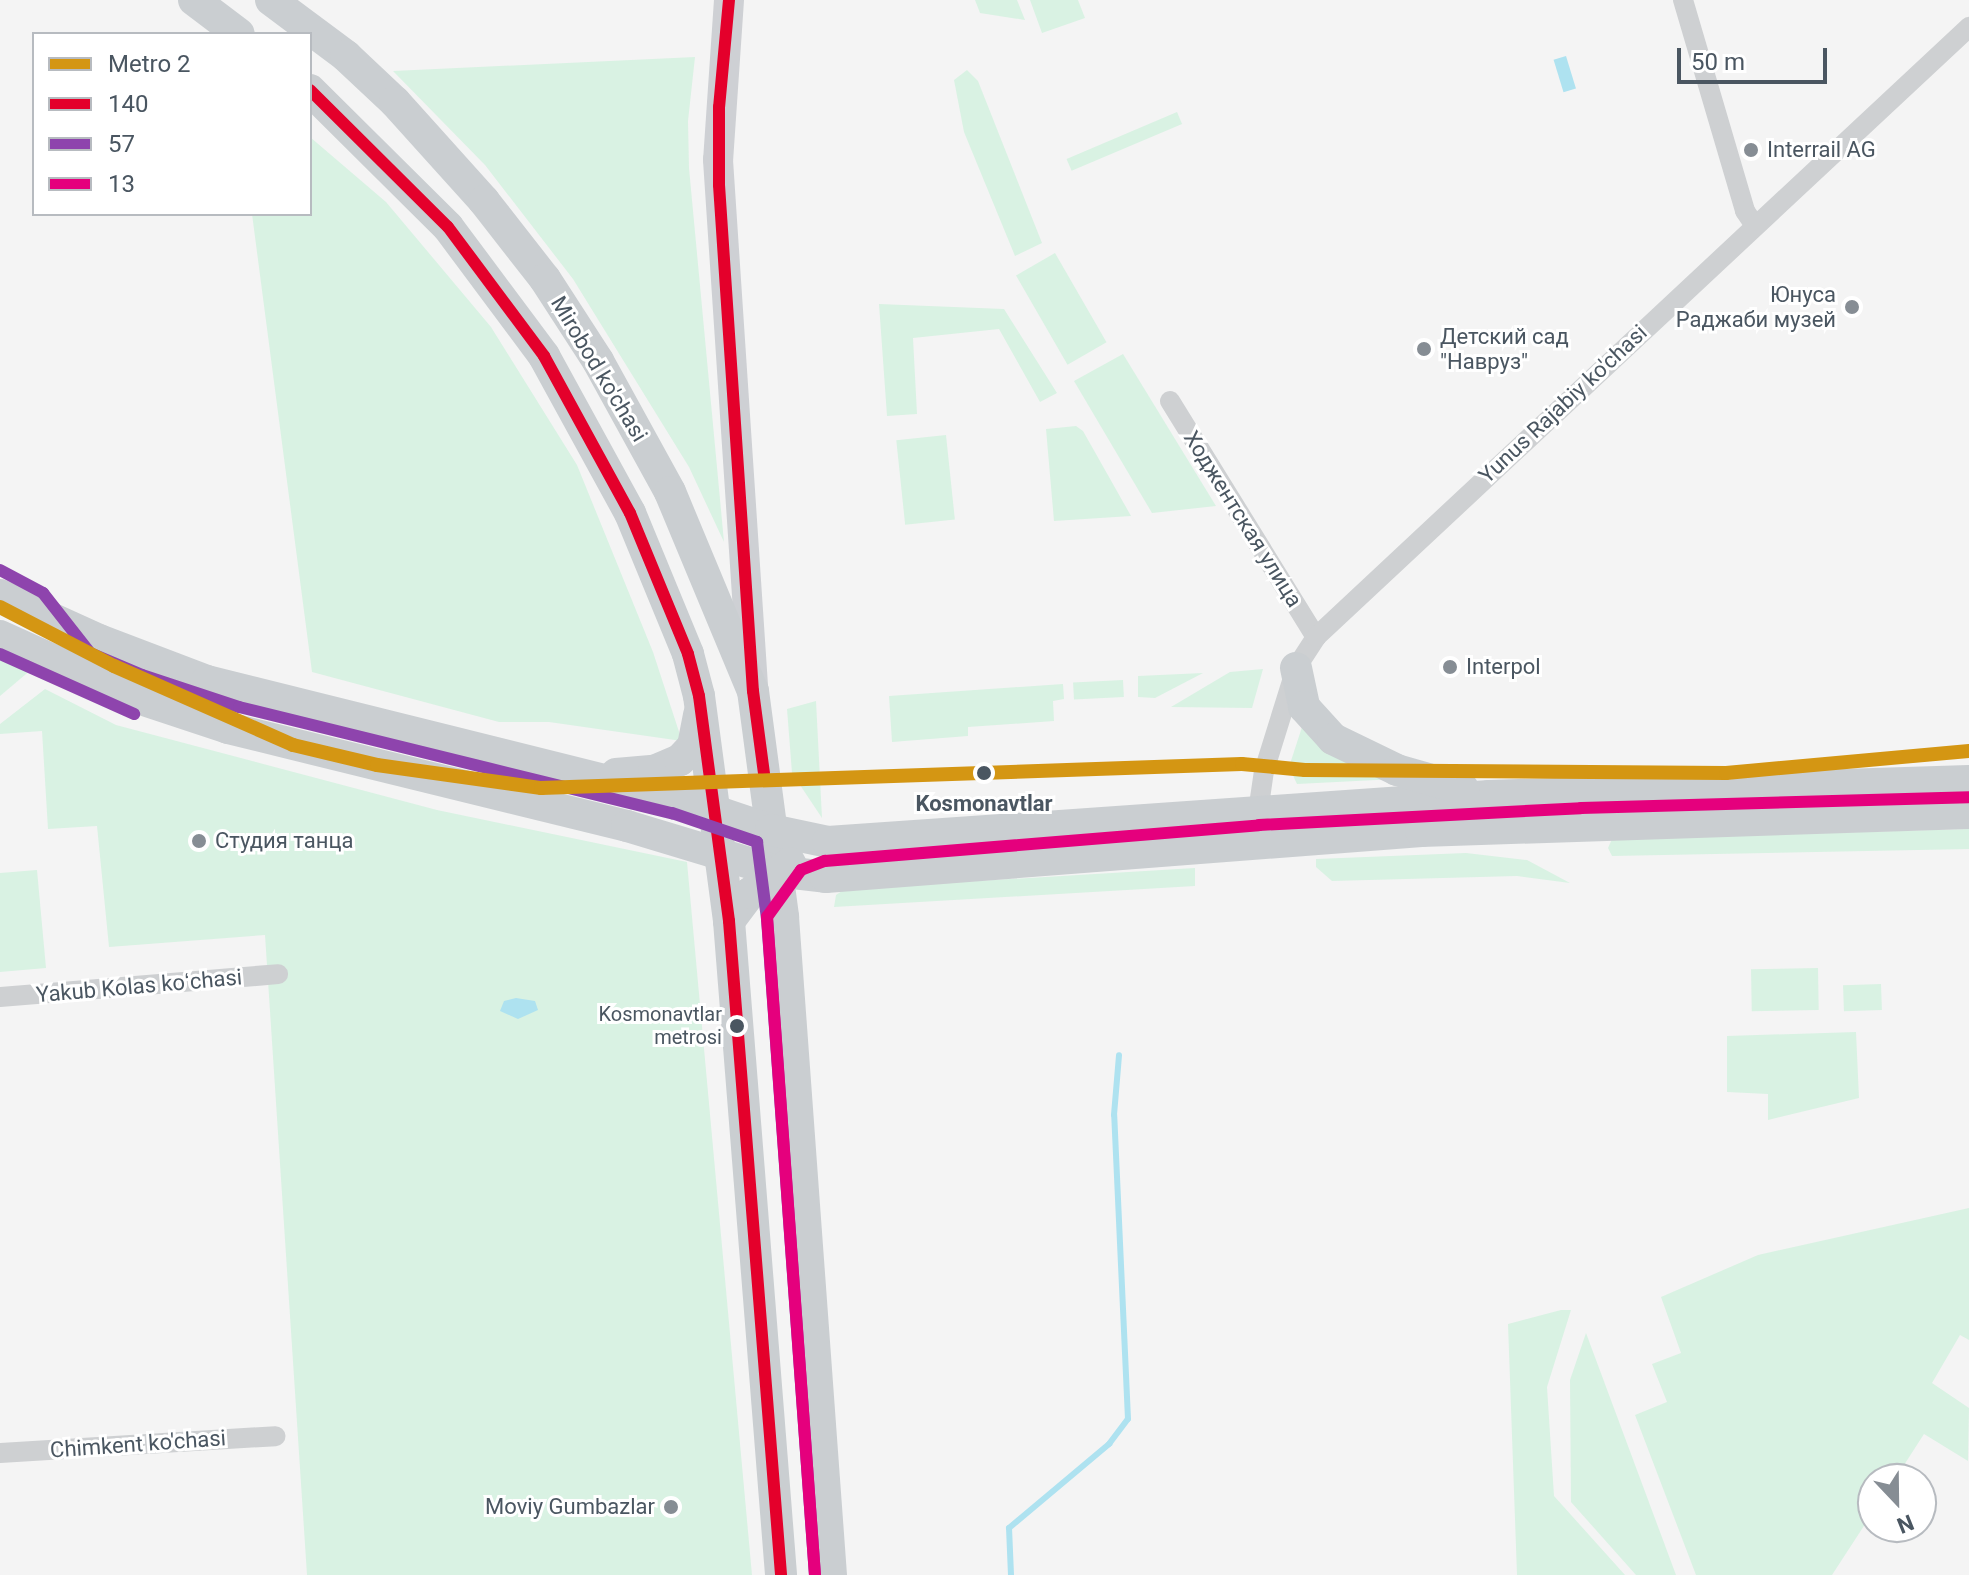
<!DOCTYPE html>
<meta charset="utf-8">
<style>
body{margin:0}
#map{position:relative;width:1969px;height:1575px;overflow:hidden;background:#f4f4f4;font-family:Roboto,sans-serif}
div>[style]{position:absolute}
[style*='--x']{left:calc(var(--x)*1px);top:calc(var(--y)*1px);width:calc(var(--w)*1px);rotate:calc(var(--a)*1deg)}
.green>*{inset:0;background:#d9f2e3;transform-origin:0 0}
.water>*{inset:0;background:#aee2f0;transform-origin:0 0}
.stream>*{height:6px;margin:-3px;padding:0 3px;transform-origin:3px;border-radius:3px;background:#aee2f0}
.street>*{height:20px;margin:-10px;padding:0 10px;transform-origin:10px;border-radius:10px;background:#ced0d2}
.secondary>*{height:30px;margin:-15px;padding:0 15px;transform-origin:15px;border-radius:15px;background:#ced0d4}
.primary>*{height:32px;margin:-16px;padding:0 16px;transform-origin:16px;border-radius:16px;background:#caced1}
.bus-1>*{height:12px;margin:-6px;padding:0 6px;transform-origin:6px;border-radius:6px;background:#e4002b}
.bus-2>*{height:12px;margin:-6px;padding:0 6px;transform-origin:6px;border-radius:6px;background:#8e44ad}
.bus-3>*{height:12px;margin:-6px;padding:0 6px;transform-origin:6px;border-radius:6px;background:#e5007d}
.metro-1>*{height:14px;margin:-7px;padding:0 7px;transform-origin:7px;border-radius:7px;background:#d49613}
.dots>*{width:22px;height:22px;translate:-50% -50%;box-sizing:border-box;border:4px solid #fff;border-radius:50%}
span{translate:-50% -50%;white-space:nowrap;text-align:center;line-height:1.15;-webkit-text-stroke:6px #fff;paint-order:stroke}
.bus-label{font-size:20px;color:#4a5661}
.right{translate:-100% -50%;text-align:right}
.poi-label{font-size:22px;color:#4a5661}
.left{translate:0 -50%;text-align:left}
.street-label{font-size:22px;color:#4a5661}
.stop-label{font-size:22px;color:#4a5661;font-weight:700}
.legend{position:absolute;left:32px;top:32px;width:280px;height:184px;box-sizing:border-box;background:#fff;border:2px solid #b7bbc0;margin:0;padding:10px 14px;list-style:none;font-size:24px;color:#4a5661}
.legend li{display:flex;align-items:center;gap:16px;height:40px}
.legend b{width:40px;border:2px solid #b7bbc0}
.north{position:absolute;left:1857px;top:1463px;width:80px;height:80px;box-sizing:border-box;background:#fff;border:2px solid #b7bbc0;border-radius:50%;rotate:158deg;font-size:22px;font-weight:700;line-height:32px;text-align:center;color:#4a5661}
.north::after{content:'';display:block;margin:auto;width:28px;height:36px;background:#868d94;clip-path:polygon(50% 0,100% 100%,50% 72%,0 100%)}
.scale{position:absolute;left:1677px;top:48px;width:150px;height:36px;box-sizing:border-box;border:4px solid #4a5661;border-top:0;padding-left:10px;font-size:24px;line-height:28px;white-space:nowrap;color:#4a5661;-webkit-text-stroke:6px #fff;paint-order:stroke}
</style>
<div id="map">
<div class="green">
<i style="clip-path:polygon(975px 0,1017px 0,1025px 20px,980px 13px)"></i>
<i style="clip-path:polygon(1030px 0,1078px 0,1085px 18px,1042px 33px)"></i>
<i style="clip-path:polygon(695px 57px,688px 121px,689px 168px,724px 542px,689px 467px,573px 279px,485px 165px,393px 71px)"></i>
<i style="clip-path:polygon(967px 70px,978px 81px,1042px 243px,1015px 256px,964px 132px,954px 80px)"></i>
<i style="left:1177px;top:112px;width:13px;height:120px;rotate:67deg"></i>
<i style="clip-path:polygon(310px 137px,386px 202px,491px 327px,577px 465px,653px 652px,682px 741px,549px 722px,499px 722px,312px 672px,252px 214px,310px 214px)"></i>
<i style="left:1055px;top:253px;width:103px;height:45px;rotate:60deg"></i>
<i style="clip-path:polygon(879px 304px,1004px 309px,1057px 393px,1040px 402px,999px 329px,913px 338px,917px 414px,887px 416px)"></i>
<i style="clip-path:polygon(1123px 354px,1216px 506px,1152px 513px,1074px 381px)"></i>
<i style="clip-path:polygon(1076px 426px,1083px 431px,1131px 516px,1054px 521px,1046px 429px)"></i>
<i style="left:946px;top:435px;width:85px;height:50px;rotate:84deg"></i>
<i style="clip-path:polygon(0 652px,32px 669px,0 696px)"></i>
<i style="clip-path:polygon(1263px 669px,1252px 708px,1171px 707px,1230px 672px)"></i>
<i style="clip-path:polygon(1203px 673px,1155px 698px,1138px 697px,1138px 676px)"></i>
<i style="left:1123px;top:680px;width:17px;height:50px;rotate:87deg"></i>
<i style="clip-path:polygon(1063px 684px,1064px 699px,1053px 701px,1054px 721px,968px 727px,968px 736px,892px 742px,889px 696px)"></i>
<i style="clip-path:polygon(45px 689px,116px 725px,437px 810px,687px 862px,752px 1575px,307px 1575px,265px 935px,109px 947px,97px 826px,48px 829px,42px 731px,0 734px,0 724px)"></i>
<i style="clip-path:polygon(816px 701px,822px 818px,792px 773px,787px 709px)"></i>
<i style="clip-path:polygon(1302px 727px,1396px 779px,1297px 784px,1289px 767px)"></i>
<i style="clip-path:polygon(1969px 829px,1969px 849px,1612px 856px,1608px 848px,1612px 839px)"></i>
<i style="clip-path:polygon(1466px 853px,1527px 860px,1570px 883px,1517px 876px,1332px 881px,1316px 867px,1316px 859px)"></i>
<i style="clip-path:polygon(1195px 868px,1195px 886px,834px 907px,836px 895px,845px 889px)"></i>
<i style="clip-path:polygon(37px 870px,46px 968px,0 972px,0 873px)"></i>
<i style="left:1818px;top:968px;width:42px;height:67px;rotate:89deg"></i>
<i style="left:1881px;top:984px;width:26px;height:38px;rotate:88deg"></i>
<i style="clip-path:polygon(1856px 1032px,1859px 1098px,1768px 1120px,1768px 1094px,1727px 1092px,1727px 1036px)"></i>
<i style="clip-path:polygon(1969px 1208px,1969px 1340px,1960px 1335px,1932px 1383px,1969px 1408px,1968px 1461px,1924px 1434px,1895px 1479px,1873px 1479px,1873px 1512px,1832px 1575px,1696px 1575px,1635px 1415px,1667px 1402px,1652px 1364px,1681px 1353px,1661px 1297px,1758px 1255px)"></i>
<i style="clip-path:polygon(1561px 1310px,1571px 1310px,1547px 1387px,1554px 1496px,1625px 1575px,1517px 1575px,1508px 1324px)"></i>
<i style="clip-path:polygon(1586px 1333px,1676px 1575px,1636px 1575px,1571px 1502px,1570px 1380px)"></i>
</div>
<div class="water">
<i style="left:1566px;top:56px;width:34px;height:13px;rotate:73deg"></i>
<i style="clip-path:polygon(516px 998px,535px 1001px,538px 1010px,518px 1019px,500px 1011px,504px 1001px)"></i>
</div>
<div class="stream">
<i style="--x:1011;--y:1575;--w:47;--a:-92.4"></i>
<i style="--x:1009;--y:1528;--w:131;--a:-40"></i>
<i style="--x:1109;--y:1444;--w:31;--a:-53"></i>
<i style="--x:1128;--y:1419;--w:304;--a:-92.6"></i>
<i style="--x:1114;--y:1115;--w:60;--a:-85.2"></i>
</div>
<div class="street">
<i style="--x:1683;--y:0;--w:220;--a:73.6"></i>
<i style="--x:1745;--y:211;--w:18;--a:56"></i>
<i style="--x:1170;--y:401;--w:278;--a:58.3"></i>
<i style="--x:1258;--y:812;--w:41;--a:-81.7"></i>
<i style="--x:1264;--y:771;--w:108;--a:-72.7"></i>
<i style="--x:1296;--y:668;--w:37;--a:-57"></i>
<i style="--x:1316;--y:637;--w:894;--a:-43.05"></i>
<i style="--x:0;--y:997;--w:279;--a:-4.7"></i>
<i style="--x:0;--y:1453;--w:276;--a:-3.5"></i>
</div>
<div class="secondary">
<i style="--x:729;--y:0;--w:160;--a:93.9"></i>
<i style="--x:718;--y:160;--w:526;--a:86.19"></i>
</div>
<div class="primary">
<i style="--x:194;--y:0;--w:56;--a:37.1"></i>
<i style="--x:271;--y:0;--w:94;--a:36.7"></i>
<i style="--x:346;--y:56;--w:67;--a:43.2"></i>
<i style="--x:395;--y:102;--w:133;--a:48"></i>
<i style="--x:484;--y:201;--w:99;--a:52"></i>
<i style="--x:545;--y:279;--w:98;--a:57.1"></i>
<i style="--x:598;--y:361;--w:149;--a:61.2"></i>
<i style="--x:670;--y:492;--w:216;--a:67.4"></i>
<i style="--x:753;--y:691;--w:228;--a:82.4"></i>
<i style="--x:783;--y:917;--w:660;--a:85.83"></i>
<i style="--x:310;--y:90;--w:194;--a:44.8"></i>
<i style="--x:448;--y:227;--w:161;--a:53.3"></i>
<i style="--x:544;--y:356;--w:179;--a:61.3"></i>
<i style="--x:630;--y:513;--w:152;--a:67.6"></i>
<i style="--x:688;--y:654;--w:43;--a:75.3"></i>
<i style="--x:699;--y:696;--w:227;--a:82.4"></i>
<i style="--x:729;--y:921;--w:656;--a:85.45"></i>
<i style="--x:0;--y:595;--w:109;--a:24.4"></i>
<i style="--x:99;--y:640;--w:116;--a:20.8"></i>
<i style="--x:207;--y:681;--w:483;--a:14"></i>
<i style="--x:676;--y:798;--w:100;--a:18.6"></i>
<i style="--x:771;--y:830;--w:58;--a:11.9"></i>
<i style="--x:828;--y:842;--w:663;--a:-3.98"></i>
<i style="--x:1489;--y:796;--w:480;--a:-1.8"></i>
<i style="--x:0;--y:636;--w:145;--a:24.4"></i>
<i style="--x:132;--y:696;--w:101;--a:18.4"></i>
<i style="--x:228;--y:728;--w:411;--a:13.8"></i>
<i style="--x:627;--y:826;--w:156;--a:16.8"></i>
<i style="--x:776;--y:871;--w:50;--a:6.8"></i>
<i style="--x:826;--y:877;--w:597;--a:-4.42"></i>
<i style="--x:1421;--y:831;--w:548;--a:-1.88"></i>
<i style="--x:1296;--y:668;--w:40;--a:78"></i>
<i style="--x:1304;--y:707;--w:43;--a:47.8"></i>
<i style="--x:1333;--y:739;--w:71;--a:25.8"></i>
<i style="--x:1397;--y:770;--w:69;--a:16.1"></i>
<i style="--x:616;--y:774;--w:38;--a:-5"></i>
<i style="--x:654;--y:771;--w:28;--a:-23"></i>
<i style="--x:680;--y:760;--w:19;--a:-47"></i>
<i style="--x:693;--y:746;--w:32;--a:-79"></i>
<i style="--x:729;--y:921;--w:35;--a:-53"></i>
<i style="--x:750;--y:893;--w:50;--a:-36.9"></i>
</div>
<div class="bus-1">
<i style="--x:729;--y:0;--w:107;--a:95.3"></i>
<i style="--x:719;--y:107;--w:78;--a:90"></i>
<i style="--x:719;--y:185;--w:507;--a:86.16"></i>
<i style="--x:753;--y:691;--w:83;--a:82.4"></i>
<i style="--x:310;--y:90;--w:194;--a:44.8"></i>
<i style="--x:448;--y:227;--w:161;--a:53.3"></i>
<i style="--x:544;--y:356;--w:179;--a:61.3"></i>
<i style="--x:630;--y:513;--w:152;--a:67.6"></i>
<i style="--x:688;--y:654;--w:43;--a:75.3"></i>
<i style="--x:699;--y:696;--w:227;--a:82.4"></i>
<i style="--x:729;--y:921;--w:656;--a:85.45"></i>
</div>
<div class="bus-2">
<i style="--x:0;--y:570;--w:49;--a:28.1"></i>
<i style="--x:43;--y:593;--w:76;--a:51.9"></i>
<i style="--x:90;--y:653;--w:56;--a:22.9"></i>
<i style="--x:142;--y:675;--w:102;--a:18.3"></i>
<i style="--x:239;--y:707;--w:446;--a:13.8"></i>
<i style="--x:672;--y:813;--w:90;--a:18.8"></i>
<i style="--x:757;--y:842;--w:78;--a:82.6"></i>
<i style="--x:767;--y:919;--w:658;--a:85.82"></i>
<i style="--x:0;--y:654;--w:147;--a:24.1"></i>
</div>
<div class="bus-3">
<i style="--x:815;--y:1575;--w:660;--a:-94.17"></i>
<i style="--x:767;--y:917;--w:58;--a:-54.1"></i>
<i style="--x:801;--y:870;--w:26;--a:-21"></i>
<i style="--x:825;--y:861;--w:435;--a:-4.7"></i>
<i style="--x:1259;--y:825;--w:322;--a:-3"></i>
<i style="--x:1581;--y:808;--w:388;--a:-1.6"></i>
</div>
<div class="metro-1">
<i style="--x:0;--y:607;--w:128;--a:27.4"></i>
<i style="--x:114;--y:666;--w:196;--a:23.8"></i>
<i style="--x:293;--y:745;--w:86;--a:13.4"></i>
<i style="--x:377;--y:765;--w:166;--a:8"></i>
<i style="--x:541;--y:788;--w:701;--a:-1.96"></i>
<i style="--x:1242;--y:764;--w:63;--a:5.4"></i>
<i style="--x:1305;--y:770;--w:421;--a:0.4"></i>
<i style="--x:1726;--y:773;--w:244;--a:-5.2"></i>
</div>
<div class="dots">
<i style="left:1751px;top:150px;background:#868d94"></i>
<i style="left:1852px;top:307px;background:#868d94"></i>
<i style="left:1424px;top:349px;background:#868d94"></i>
<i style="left:1450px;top:667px;background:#868d94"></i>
<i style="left:984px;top:773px;background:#4a5661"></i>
<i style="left:199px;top:841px;background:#868d94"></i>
<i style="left:737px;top:1026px;background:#4a5661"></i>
<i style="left:671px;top:1507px;background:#868d94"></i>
</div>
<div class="bus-label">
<span class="right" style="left:722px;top:1026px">Kosmonavtlar<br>metrosi</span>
</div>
<div class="poi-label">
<span class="left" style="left:1767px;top:150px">Interrail AG</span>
<span class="right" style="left:1836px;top:307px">Юнуса<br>Раджаби музей</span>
<span class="left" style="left:1440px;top:349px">Детский сад<br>"Навруз"</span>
<span class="left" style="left:1466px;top:667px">Interpol</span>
<span class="left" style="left:215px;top:841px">Студия танца</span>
<span class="right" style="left:655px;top:1507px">Moviy Gumbazlar</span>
</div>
<div class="street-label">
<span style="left:599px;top:369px;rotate:59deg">Mirobod ko'chasi</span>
<span style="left:1563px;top:404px;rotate:-43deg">Yunus Rajabiy ko'chasi</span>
<span style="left:1243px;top:519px;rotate:58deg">Ходжентская улица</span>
<span style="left:139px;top:986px;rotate:-5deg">Yakub Kolas koʻchasi</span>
<span style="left:138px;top:1444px;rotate:-4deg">Chimkent ko'chasi</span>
</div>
<div class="stop-label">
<span style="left:984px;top:804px">Kosmonavtlar</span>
</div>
<ul class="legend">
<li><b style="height:10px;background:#d49613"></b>Metro 2</li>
<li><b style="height:10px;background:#e4002b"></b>140</li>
<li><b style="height:10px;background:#8e44ad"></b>57</li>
<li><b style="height:10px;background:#e5007d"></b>13</li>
</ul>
<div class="north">N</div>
<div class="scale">50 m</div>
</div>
